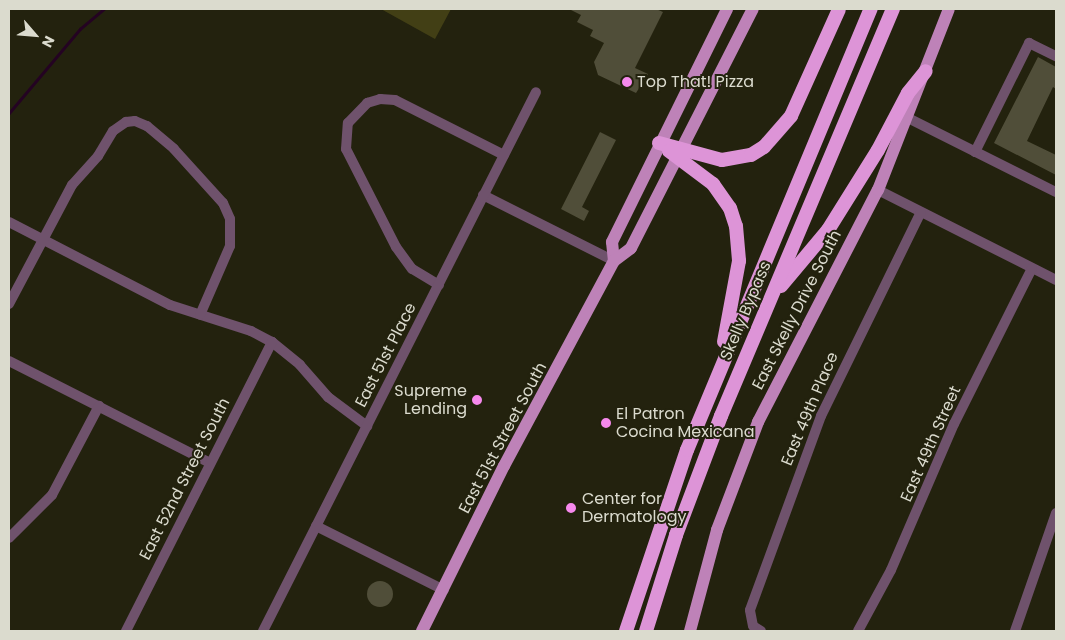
<!DOCTYPE html>
<style>
body{margin:0}
#map{position:relative;width:1065px;height:640px;overflow:hidden;background:#23220e;font-family:Poppins,sans-serif}
div>[style]{position:absolute}
[style*='--x']{left:calc(var(--x)*1px);top:calc(var(--y)*1px);width:calc(var(--w)*1px);rotate:calc(var(--a)*1deg)}
.green>*{inset:0;background:#423f15}
.stream>*{height:2.5px;margin:-1.25px;padding:0 1.25px;transform-origin:1.25px;border-radius:1.25px;background:#240322}
.building>*{inset:0;background:#504e39}
.round{border-radius:50%}
.minor>*{height:10px;margin:-5px;padding:0 5px;transform-origin:5px;border-radius:5px;background:#6f526c}
.major>*{height:12px;margin:-6px;padding:0 6px;transform-origin:6px;border-radius:6px;background:#be82b8}
.highway>*{height:14px;margin:-7px;padding:0 7px;transform-origin:7px;border-radius:7px;background:#dd94d7}
.dots>*{width:14px;height:14px;translate:-50% -50%;box-sizing:border-box;border:2px solid #23220e;border-radius:50%}
span{translate:-50% -50%;white-space:nowrap;text-align:center;line-height:1.15;-webkit-text-stroke:4px #23220e;paint-order:stroke}
.poi-label{font-size:16px;color:#dbdbce}
.left{translate:0 -50%;text-align:left}
.right{translate:-100% -50%;text-align:right}
.street-label{font-size:16px;color:#dbdbce}
.frame{position:absolute;inset:0;border:10px solid #dbdbce;pointer-events:none}
.north{position:absolute;left:10px;top:10px;width:50px;height:50px;-webkit-text-stroke:4px #23220e;paint-order:stroke;rotate:117deg;font-size:14px;font-weight:700;line-height:20px;text-align:center;color:#dbdbce}
.north::after{content:'';display:block;margin:auto;width:18px;height:22px;background:#dbdbce;clip-path:polygon(50% 0,100% 100%,50% 72%,0 100%)}
</style>
<div id="map">
<div class="green">
<i style="clip-path:polygon(381px 9px,451px 9px,435px 39px)"></i>
</div>
<div class="stream">
<i style="--x:9;--y:113;--w:110;--a:-49.8"></i>
<i style="--x:80;--y:29;--w:31;--a:-40"></i>
</div>
<div class="building">
<i style="clip-path:polygon(569px 9px,656px 9px,663px 12px,635px 68px,648px 74px,636px 93px,598px 75px,594px 62px,604px 43px,590px 36px,593px 30px,577px 22px,581px 15px)"></i>
<i style="clip-path:polygon(1038px 57px,1056px 67px,1056px 89px,1053px 87px,1027px 141px,1056px 155px,1056px 175px,994px 143px)"></i>
<i style="clip-path:polygon(600px 132px,616px 140px,582px 207px,589px 211px,584px 221px,561px 209px)"></i>
<i class="round" style="left:367px;top:581px;width:26px;height:26px"></i>
</div>
<div class="minor">
<i style="--x:908;--y:118;--w:165;--a:26.6"></i>
<i style="--x:975;--y:152;--w:122;--a:-63.6"></i>
<i style="--x:1029;--y:43;--w:30;--a:26"></i>
<i style="--x:878;--y:190;--w:199;--a:26.8"></i>
<i style="--x:483;--y:195;--w:147;--a:26.7"></i>
<i style="--x:9;--y:222;--w:181;--a:27.3"></i>
<i style="--x:170;--y:305;--w:85;--a:17.8"></i>
<i style="--x:251;--y:331;--w:24;--a:28"></i>
<i style="--x:272;--y:342;--w:36;--a:39"></i>
<i style="--x:300;--y:365;--w:43;--a:48.8"></i>
<i style="--x:328;--y:397;--w:49;--a:36.6"></i>
<i style="--x:439;--y:285;--w:31;--a:-149"></i>
<i style="--x:412;--y:269;--w:27;--a:-126"></i>
<i style="--x:396;--y:247;--w:110;--a:-117"></i>
<i style="--x:346;--y:149;--w:26;--a:-86"></i>
<i style="--x:348;--y:123;--w:28;--a:-46"></i>
<i style="--x:367;--y:103;--w:14;--a:-17"></i>
<i style="--x:380;--y:99;--w:15;--a:4"></i>
<i style="--x:395;--y:100;--w:122;--a:26.8"></i>
<i style="--x:9;--y:304;--w:135;--a:-62.1"></i>
<i style="--x:72;--y:185;--w:39;--a:-48"></i>
<i style="--x:98;--y:156;--w:29;--a:-59"></i>
<i style="--x:113;--y:131;--w:16;--a:-35"></i>
<i style="--x:126;--y:122;--w:9;--a:-6"></i>
<i style="--x:135;--y:121;--w:13;--a:23"></i>
<i style="--x:147;--y:126;--w:35;--a:40"></i>
<i style="--x:174;--y:149;--w:73;--a:47.8"></i>
<i style="--x:223;--y:203;--w:17;--a:66"></i>
<i style="--x:230;--y:219;--w:27;--a:90"></i>
<i style="--x:230;--y:246;--w:75;--a:113.5"></i>
<i style="--x:9;--y:361;--w:225;--a:26.9"></i>
<i style="--x:316;--y:526;--w:143;--a:26.6"></i>
<i style="--x:9;--y:538;--w:61;--a:-45"></i>
<i style="--x:52;--y:495;--w:101;--a:-62.2"></i>
<i style="--x:126;--y:631;--w:324;--a:-63.2"></i>
<i style="--x:263;--y:631;--w:604;--a:-63.14"></i>
<i style="--x:761;--y:631;--w:9;--a:-148"></i>
<i style="--x:753;--y:626;--w:16;--a:-101"></i>
<i style="--x:750;--y:610;--w:207;--a:-69.9"></i>
<i style="--x:821;--y:416;--w:227;--a:-63.9"></i>
<i style="--x:858;--y:631;--w:69;--a:-61.6"></i>
<i style="--x:891;--y:570;--w:159;--a:-66.7"></i>
<i style="--x:954;--y:424;--w:174;--a:-63.4"></i>
<i style="--x:1015;--y:631;--w:125;--a:-70.8"></i>
</div>
<div class="major">
<i style="--x:614;--y:261;--w:19;--a:-96"></i>
<i style="--x:612;--y:242;--w:260;--a:-63.7"></i>
<i style="--x:422;--y:631;--w:184;--a:-63.6"></i>
<i style="--x:504;--y:466;--w:233;--a:-61.8"></i>
<i style="--x:614;--y:261;--w:21;--a:-37"></i>
<i style="--x:631;--y:248;--w:268;--a:-63"></i>
<i style="--x:690;--y:631;--w:105;--a:-75"></i>
<i style="--x:717;--y:530;--w:116;--a:-69.2"></i>
<i style="--x:758;--y:422;--w:261;--a:-62.7"></i>
<i style="--x:878;--y:190;--w:194;--a:-68.6"></i>
</div>
<div class="highway">
<i style="--x:659;--y:143;--w:65;--a:15.1"></i>
<i style="--x:722;--y:160;--w:29;--a:-10"></i>
<i style="--x:751;--y:155;--w:15;--a:-32"></i>
<i style="--x:764;--y:147;--w:41;--a:-48.9"></i>
<i style="--x:791;--y:116;--w:117;--a:-65.8"></i>
<i style="--x:669;--y:151;--w:55;--a:36.9"></i>
<i style="--x:713;--y:184;--w:29;--a:55"></i>
<i style="--x:730;--y:208;--w:19;--a:72"></i>
<i style="--x:736;--y:226;--w:35;--a:85"></i>
<i style="--x:739;--y:261;--w:82;--a:100.5"></i>
<i style="--x:781;--y:286;--w:73;--a:-50"></i>
<i style="--x:828;--y:230;--w:94;--a:-58"></i>
<i style="--x:878;--y:150;--w:64;--a:-62.2"></i>
<i style="--x:908;--y:93;--w:28;--a:-51"></i>
<i style="--x:626;--y:631;--w:191;--a:-71.4"></i>
<i style="--x:687;--y:450;--w:478;--a:-67.4"></i>
<i style="--x:646;--y:631;--w:101;--a:-72.6"></i>
<i style="--x:676;--y:535;--w:127;--a:-69.3"></i>
<i style="--x:721;--y:416;--w:442;--a:-67.1"></i>
</div>
<div class="dots">
<i style="left:627px;top:82px;background:#f689ed"></i>
<i style="left:477px;top:400px;background:#f689ed"></i>
<i style="left:606px;top:423px;background:#f689ed"></i>
<i style="left:571px;top:508px;background:#f689ed"></i>
</div>
<div class="poi-label">
<span class="left" style="left:637px;top:82px">Top That! Pizza</span>
<span class="right" style="left:467px;top:400px">Supreme<br>Lending</span>
<span class="left" style="left:616px;top:423px">El Patron<br>Cocina Mexicana</span>
<span class="left" style="left:582px;top:508px">Center for<br>Dermatology</span>
</div>
<div class="street-label">
<span style="left:797px;top:310px;rotate:-63deg">East Skelly Drive South</span>
<span style="left:746px;top:311px;rotate:-67deg">Skelly Bypass</span>
<span style="left:386px;top:355px;rotate:-63deg">East 51st Place</span>
<span style="left:810px;top:409px;rotate:-67deg">East 49th Place</span>
<span style="left:503px;top:438px;rotate:-62deg">East 51st Street South</span>
<span style="left:931px;top:444px;rotate:-66deg">East 49th Street</span>
<span style="left:185px;top:479px;rotate:-63deg">East 52nd Street South</span>
</div>
<div class="frame"></div>
<div class="north">N</div>
</div>
